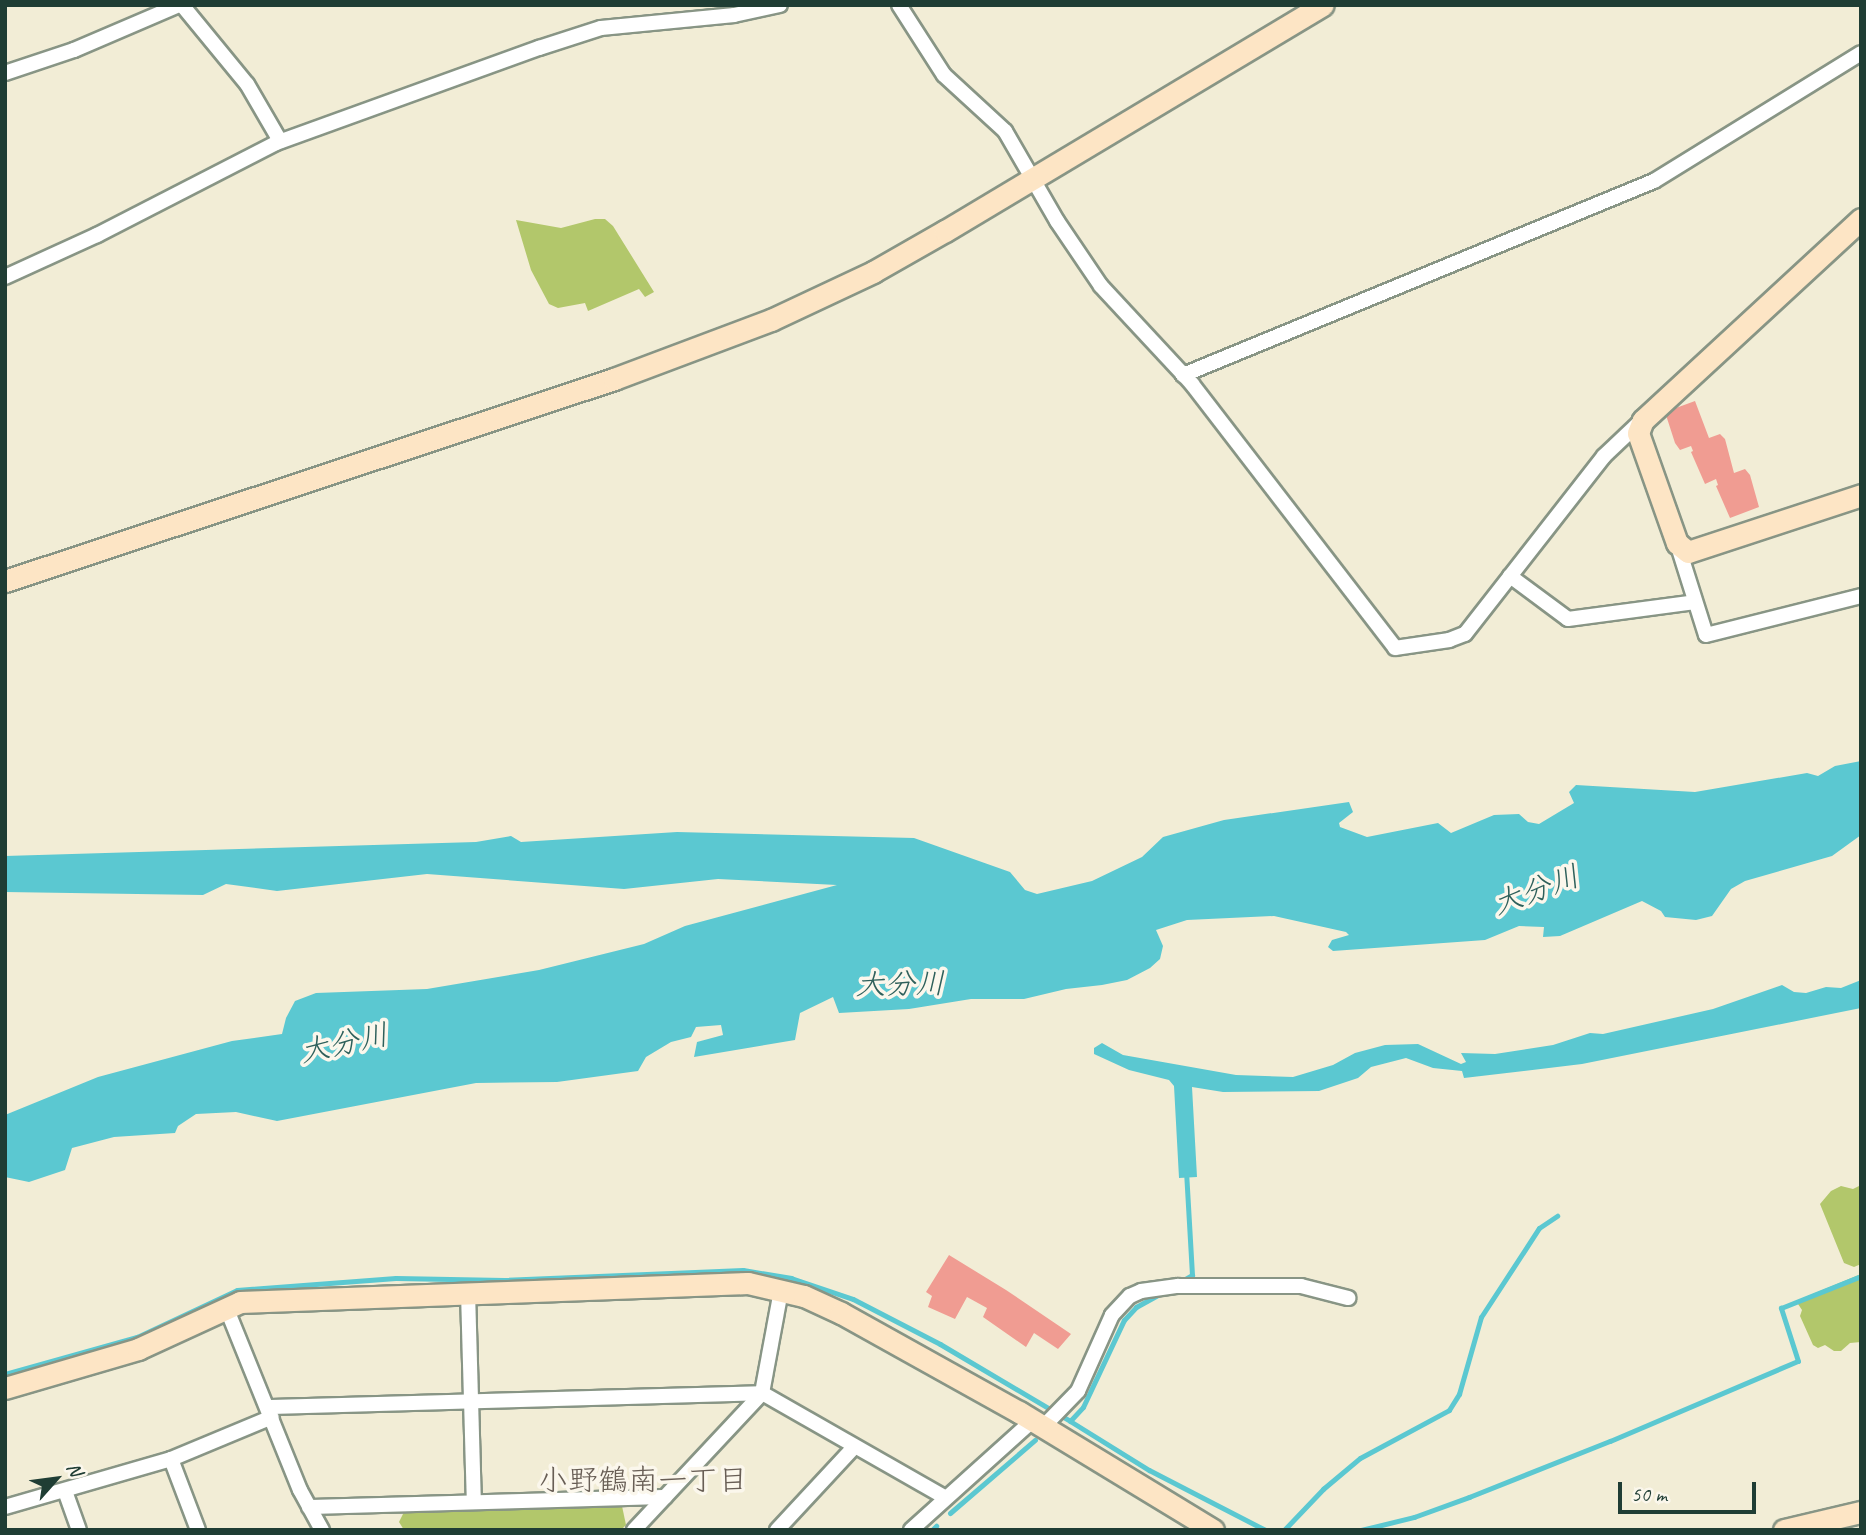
<!DOCTYPE html>
<meta charset="utf-8">
<style>
body{margin:0}
#map{position:relative;width:1866px;height:1535px;overflow:hidden;background:#f2edd6;font-family:Caveat,"Klee One",sans-serif}
div>[style]{position:absolute}
[style*='--x']{left:calc(var(--x)*1px);top:calc(var(--y)*1px);width:calc(var(--w)*1px);rotate:calc(var(--a)*1deg)}
.green>*{inset:0;background:#b2c76b}
.water>*{inset:0;background:#5bc8d1}
.stream>*{height:5px;margin:-2.5px;padding:0 2.5px;transform-origin:2.5px;border-radius:2.5px;background:#5bc8d1}
.building>*{inset:0;background:#f09c92}
.roads{filter:drop-shadow(2px 0 #889585) drop-shadow(-2px 0 #889585) drop-shadow(0 2px #889585) drop-shadow(0 -2px #889585)}
.street>*{height:14px;margin:-7px;padding:0 7px;transform-origin:7px;border-radius:7px;background:#fff}
.secondary>*{height:21px;margin:-10.5px;padding:0 10.5px;transform-origin:10.5px;border-radius:10.5px;background:#fde5c5}
span{translate:-50% -50%;white-space:nowrap;text-align:center;line-height:1.15;-webkit-text-stroke:7px #fbf7ec;paint-order:stroke}
.water-label{font-size:30px;color:#2e605b;font-style:italic}
.neighbourhood-label{font-size:30px;color:#685e55}
.frame{position:absolute;inset:0;border:7px solid #1f3d34;pointer-events:none}
.north{position:absolute;left:21px;top:1444px;width:70px;height:70px;-webkit-text-stroke:5px #fbf7ec;paint-order:stroke;rotate:62deg;font-size:19px;font-weight:700;line-height:28px;text-align:center;color:#1f3d34}
.north::after{content:'';display:block;margin:auto;width:24px;height:32px;background:#1f3d34;clip-path:polygon(50% 0,100% 100%,50% 72%,0 100%)}
.scale{position:absolute;left:1618px;top:1482px;width:138px;height:32px;box-sizing:border-box;border:4px solid #1f3d34;border-top:0;padding-left:9px;font-size:21px;line-height:24px;white-space:nowrap;color:#1f3d34;-webkit-text-stroke:5px #fbf7ec;paint-order:stroke}
</style>
<div id="map">
<div class="green">
<i style="clip-path:polygon(595px 219px,605px 219px,613px 226px,654px 292px,645px 297px,639px 289px,588px 311px,585px 303px,558px 308px,549px 304px,531px 270px,516px 220px,561px 228px)"></i>
<i style="clip-path:polygon(1861px 1185px,1861px 1264px,1854px 1267px,1844px 1263px,1820px 1204px,1831px 1191px,1841px 1186px,1853px 1189px)"></i>
<i style="clip-path:polygon(1861px 1274px,1861px 1342px,1850px 1343px,1841px 1351px,1834px 1351px,1825px 1345px,1818px 1348px,1813px 1345px,1800px 1316px,1802px 1310px,1796px 1301px)"></i>
<i style="clip-path:polygon(622px 1506px,626px 1525px,621px 1530px,404px 1530px,399px 1522px,405px 1510px)"></i>
</div>
<div class="water">
<i style="clip-path:polygon(1861px 761px,1861px 835px,1832px 856px,1745px 881px,1731px 889px,1712px 916px,1696px 920px,1665px 917px,1661px 911px,1642px 901px,1560px 936px,1543px 937px,1544px 927px,1519px 926px,1485px 940px,1333px 951px,1328px 947px,1332px 940px,1349px 935px,1346px 932px,1274px 916px,1187px 920px,1156px 930px,1163px 946px,1160px 959px,1150px 968px,1127px 980px,1102px 985px,1066px 989px,1024px 999px,971px 999px,909px 1009px,839px 1013px,833px 997px,800px 1013px,795px 1040px,694px 1057px,697px 1042px,723px 1035px,721px 1025px,696px 1027px,691px 1037px,671px 1042px,646px 1057px,638px 1071px,557px 1082px,476px 1083px,277px 1121px,236px 1112px,196px 1114px,178px 1126px,175px 1133px,114px 1137px,72px 1148px,65px 1170px,29px 1182px,5px 1177px,5px 1115px,98px 1077px,232px 1041px,282px 1034px,286px 1018px,295px 1001px,316px 993px,427px 989px,539px 970px,644px 944px,685px 926px,837px 885px,718px 879px,624px 889px,427px 874px,277px 891px,226px 884px,203px 895px,5px 892px,5px 856px,476px 842px,511px 836px,521px 842px,677px 832px,914px 838px,1010px 872px,1025px 890px,1037px 894px,1092px 881px,1142px 857px,1163px 837px,1224px 820px,1349px 802px,1353px 812px,1339px 823px,1340px 827px,1367px 837px,1438px 823px,1451px 833px,1494px 815px,1519px 814px,1528px 822px,1539px 824px,1574px 803px,1569px 792px,1576px 785px,1695px 792px,1807px 773px,1818px 776px,1835px 766px)"></i>
<i style="clip-path:polygon(1861px 980px,1861px 1008px,1582px 1064px,1464px 1078px,1462px 1071px,1433px 1068px,1406px 1058px,1371px 1067px,1358px 1078px,1319px 1091px,1223px 1092px,1192px 1087px,1197px 1177px,1179px 1178px,1174px 1086px,1169px 1080px,1129px 1070px,1094px 1054px,1094px 1048px,1102px 1043px,1123px 1055px,1236px 1075px,1293px 1077px,1333px 1065px,1355px 1053px,1385px 1045px,1418px 1044px,1461px 1064px,1466px 1062px,1461px 1053px,1495px 1054px,1553px 1045px,1590px 1033px,1603px 1034px,1713px 1009px,1782px 985px,1794px 992px,1806px 993px,1826px 987px,1841px 988px)"></i>
</div>
<div class="stream">
<i style="--x:1180;--y:1282;--w:14;--a:-30"></i>
<i style="--x:1192;--y:1275;--w:103;--a:-93.3"></i>
<i style="--x:5;--y:1374;--w:137;--a:-15.7"></i>
<i style="--x:137;--y:1337;--w:110;--a:-25.2"></i>
<i style="--x:237;--y:1290;--w:159;--a:-4.3"></i>
<i style="--x:396;--y:1278;--w:108;--a:1.1"></i>
<i style="--x:504;--y:1280;--w:239;--a:-2.4"></i>
<i style="--x:743;--y:1270;--w:49;--a:9.5"></i>
<i style="--x:791;--y:1278;--w:65;--a:18.7"></i>
<i style="--x:853;--y:1299;--w:98;--a:27.3"></i>
<i style="--x:940;--y:1344;--w:151;--a:30.6"></i>
<i style="--x:1070;--y:1421;--w:19;--a:-47"></i>
<i style="--x:1083;--y:1407;--w:96;--a:-64.8"></i>
<i style="--x:1124;--y:1320;--w:18;--a:-47"></i>
<i style="--x:1136;--y:1307;--w:31;--a:-29"></i>
<i style="--x:1070;--y:1421;--w:93;--a:31.8"></i>
<i style="--x:1149;--y:1470;--w:131;--a:27.3"></i>
<i style="--x:950;--y:1513;--w:112;--a:-40.7"></i>
<i style="--x:932;--y:1530;--w:6;--a:-45"></i>
<i style="--x:1284;--y:1530;--w:57;--a:-46.4"></i>
<i style="--x:1323;--y:1489;--w:48;--a:-40"></i>
<i style="--x:1360;--y:1458;--w:101;--a:-28.3"></i>
<i style="--x:1449;--y:1410;--w:19;--a:-58"></i>
<i style="--x:1459;--y:1394;--w:80;--a:-74.1"></i>
<i style="--x:1481;--y:1317;--w:106;--a:-56.9"></i>
<i style="--x:1539;--y:1228;--w:22;--a:-34"></i>
<i style="--x:1361;--y:1530;--w:55;--a:-13.8"></i>
<i style="--x:1414;--y:1517;--w:59;--a:-20"></i>
<i style="--x:1469;--y:1497;--w:152;--a:-21.7"></i>
<i style="--x:1610;--y:1441;--w:204;--a:-23.1"></i>
<i style="--x:1798;--y:1361;--w:56;--a:-107.8"></i>
<i style="--x:1781;--y:1308;--w:86;--a:-21.8"></i>
</div>
<div class="building">
<i style="clip-path:polygon(1695px 401px,1709px 438px,1720px 434px,1725px 439px,1734px 473px,1745px 469px,1750px 475px,1759px 507px,1730px 518px,1716px 486px,1718px 485px,1716px 479px,1705px 484px,1691px 452px,1693px 451px,1691px 446px,1680px 450px,1675px 443px,1665px 412px)"></i>
<i style="clip-path:polygon(949px 1255px,1006px 1290px,1071px 1334px,1058px 1349px,1034px 1333px,1026px 1347px,983px 1317px,987px 1308px,967px 1297px,955px 1319px,928px 1307px,932px 1296px,926px 1292px)"></i>
</div>
<div class="roads">
<div class="street">
<i style="--x:182;--y:5;--w:102;--a:50.6"></i>
<i style="--x:247;--y:84;--w:66;--a:59.9"></i>
<i style="--x:899;--y:5;--w:83;--a:57.3"></i>
<i style="--x:944;--y:75;--w:83;--a:42.6"></i>
<i style="--x:1005;--y:131;--w:104;--a:60"></i>
<i style="--x:1057;--y:221;--w:78;--a:55.9"></i>
<i style="--x:1101;--y:286;--w:134;--a:47.1"></i>
<i style="--x:1192;--y:384;--w:333;--a:52.4"></i>
<i style="--x:1395;--y:648;--w:55;--a:-8.4"></i>
<i style="--x:1449;--y:640;--w:17;--a:-21"></i>
<i style="--x:1465;--y:634;--w:226;--a:-52"></i>
<i style="--x:1604;--y:456;--w:51;--a:-43.4"></i>
<i style="--x:5;--y:73;--w:73;--a:-18.4"></i>
<i style="--x:74;--y:50;--w:114;--a:-23.2"></i>
<i style="--x:5;--y:277;--w:101;--a:-24.5"></i>
<i style="--x:97;--y:235;--w:201;--a:-27.2"></i>
<i style="--x:276;--y:143;--w:280;--a:-19.9"></i>
<i style="--x:539;--y:48;--w:65;--a:-17.9"></i>
<i style="--x:601;--y:28;--w:134;--a:-5.6"></i>
<i style="--x:734;--y:15;--w:47;--a:-12.3"></i>
<i style="--x:1183;--y:375;--w:509;--a:-22.39"></i>
<i style="--x:1654;--y:181;--w:243;--a:-31.7"></i>
<i style="--x:1677;--y:543;--w:96;--a:72.5"></i>
<i style="--x:1706;--y:635;--w:160;--a:-14.1"></i>
<i style="--x:1510;--y:576;--w:72;--a:36.6"></i>
<i style="--x:1568;--y:619;--w:128;--a:-7.6"></i>
<i style="--x:468;--y:1292;--w:210;--a:88.4"></i>
<i style="--x:226;--y:1307;--w:197;--a:68"></i>
<i style="--x:300;--y:1490;--w:46;--a:61.2"></i>
<i style="--x:269;--y:1407;--w:493;--a:-1.6"></i>
<i style="--x:762;--y:1393;--w:210;--a:29.7"></i>
<i style="--x:1044;--y:1426;--w:49;--a:-45.8"></i>
<i style="--x:1078;--y:1391;--w:83;--a:-65.9"></i>
<i style="--x:1112;--y:1315;--w:26;--a:-47"></i>
<i style="--x:1130;--y:1296;--w:12;--a:-24"></i>
<i style="--x:1141;--y:1291;--w:37;--a:-8"></i>
<i style="--x:1178;--y:1286;--w:123;--a:0"></i>
<i style="--x:1301;--y:1286;--w:49;--a:14.3"></i>
<i style="--x:171;--y:1459;--w:76;--a:69.2"></i>
<i style="--x:65;--y:1491;--w:41;--a:70.3"></i>
<i style="--x:5;--y:1507;--w:173;--a:-16.1"></i>
<i style="--x:171;--y:1459;--w:109;--a:-22.6"></i>
<i style="--x:309;--y:1507;--w:356;--a:-1.6"></i>
<i style="--x:634;--y:1530;--w:187;--a:-46.9"></i>
<i style="--x:762;--y:1393;--w:105;--a:-79.5"></i>
<i style="--x:777;--y:1530;--w:113;--a:-47.1"></i>
<i style="--x:911;--y:1530;--w:164;--a:-42"></i>
</div>
<div class="secondary">
<i style="--x:1861;--y:219;--w:297;--a:137.3"></i>
<i style="--x:1643;--y:420;--w:14;--a:111"></i>
<i style="--x:1638;--y:433;--w:117;--a:70.5"></i>
<i style="--x:1677;--y:543;--w:14;--a:39"></i>
<i style="--x:1688;--y:552;--w:182;--a:-18.2"></i>
<i style="--x:5;--y:581;--w:642;--a:-18.35"></i>
<i style="--x:614;--y:379;--w:168;--a:-20.6"></i>
<i style="--x:771;--y:320;--w:113;--a:-25.2"></i>
<i style="--x:873;--y:272;--w:83;--a:-29.7"></i>
<i style="--x:945;--y:231;--w:440;--a:-30.9"></i>
<i style="--x:5;--y:1388;--w:139;--a:-16.3"></i>
<i style="--x:138;--y:1349;--w:112;--a:-24.7"></i>
<i style="--x:240;--y:1302;--w:508;--a:-2.14"></i>
<i style="--x:748;--y:1283;--w:57;--a:13.1"></i>
<i style="--x:804;--y:1296;--w:41;--a:24.7"></i>
<i style="--x:841;--y:1313;--w:204;--a:29.1"></i>
<i style="--x:1019;--y:1412;--w:227;--a:31.3"></i>
<i style="--x:1784;--y:1530;--w:79;--a:-13.2"></i>
</div>
</div>
<div class="water-label">
<span style="left:1536px;top:890px;rotate:-20deg">大分川</span>
<span style="left:900px;top:984px;rotate:-1deg">大分川</span>
<span style="left:344px;top:1043px;rotate:-12deg">大分川</span>
</div>
<div class="neighbourhood-label">
<span style="left:643px;top:1480px">小野鶴南一丁目</span>
</div>
<div class="frame"></div>
<div class="north">N</div>
<div class="scale">50 m</div>
</div>
